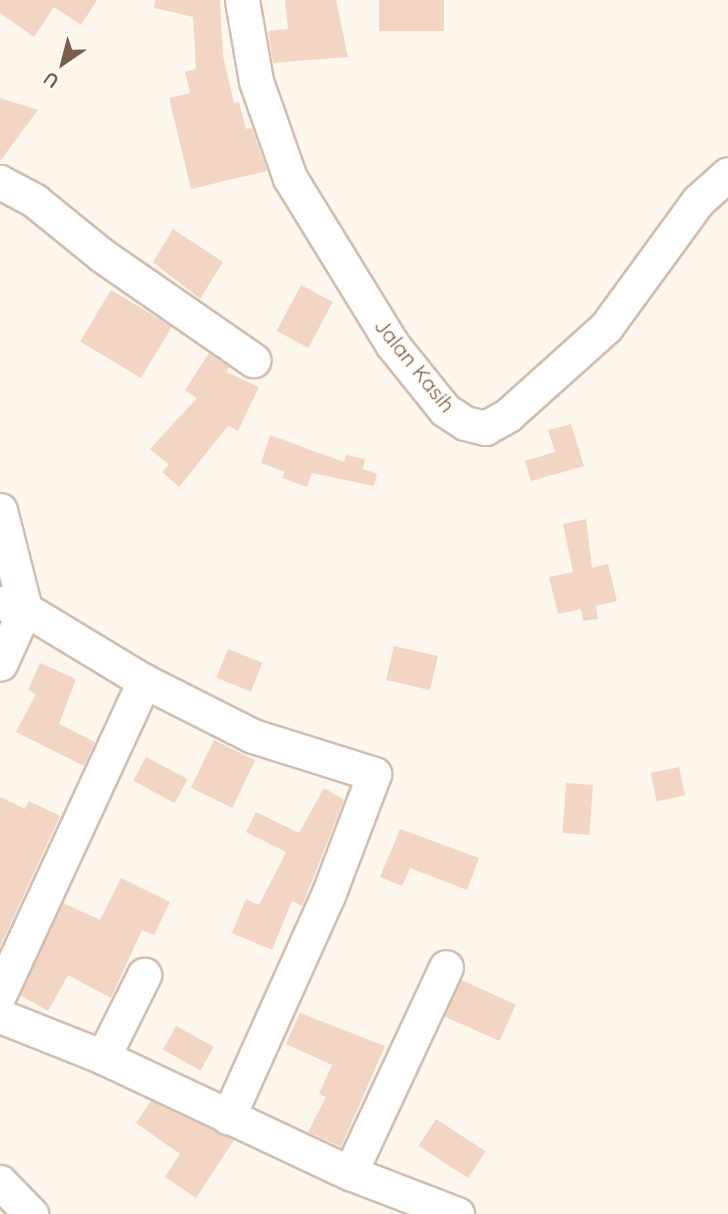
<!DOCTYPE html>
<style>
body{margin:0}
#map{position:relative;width:728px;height:1214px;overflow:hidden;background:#fdf6ec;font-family:Quicksand,sans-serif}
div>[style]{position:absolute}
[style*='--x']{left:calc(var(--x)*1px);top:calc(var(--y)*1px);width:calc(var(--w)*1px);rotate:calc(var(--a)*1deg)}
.building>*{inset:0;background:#f3d5c3;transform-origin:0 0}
.roads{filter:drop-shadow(2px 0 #d1beb0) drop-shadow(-2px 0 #d1beb0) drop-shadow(0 2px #d1beb0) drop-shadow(0 -2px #d1beb0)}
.minor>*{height:33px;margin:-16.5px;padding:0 16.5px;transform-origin:16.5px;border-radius:16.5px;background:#fff}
span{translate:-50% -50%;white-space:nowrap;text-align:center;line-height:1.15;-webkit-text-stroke:5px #fffaf3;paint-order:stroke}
.street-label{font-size:21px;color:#7a5c4d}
.north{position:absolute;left:28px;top:28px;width:70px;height:70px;-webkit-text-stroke:5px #fffaf3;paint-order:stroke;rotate:215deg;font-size:19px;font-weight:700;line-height:28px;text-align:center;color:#7a5c4d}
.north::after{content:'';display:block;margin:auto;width:24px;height:32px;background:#7a5c4d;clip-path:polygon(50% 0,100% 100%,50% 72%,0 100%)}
</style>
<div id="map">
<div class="building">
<i style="clip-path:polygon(0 0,97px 0,81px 25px,54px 7px,34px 37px,0 13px)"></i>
<i style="clip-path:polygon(155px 0,220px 0,223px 56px,234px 103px,239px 102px,246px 129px,252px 128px,267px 171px,191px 189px,169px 98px,190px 93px,185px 72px,196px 69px,193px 17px,154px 8px)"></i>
<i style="clip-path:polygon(285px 0,336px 0,348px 57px,273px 63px,268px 31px,288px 29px)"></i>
<i style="left:379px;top:0;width:65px;height:31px"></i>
<i style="clip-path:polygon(0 98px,38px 110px,0 161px)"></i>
<i style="clip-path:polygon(173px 229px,223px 262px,200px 299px,153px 262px)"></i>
<i style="left:301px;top:285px;width:36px;height:52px;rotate:28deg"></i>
<i style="left:111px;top:290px;width:71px;height:60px;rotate:31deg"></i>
<i style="clip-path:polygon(209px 353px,229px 367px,226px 372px,259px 387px,238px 431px,228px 426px,179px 487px,162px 472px,169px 465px,150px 449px,197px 398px,185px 390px)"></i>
<i style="clip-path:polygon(571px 424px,584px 466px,531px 481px,525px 461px,555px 452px,548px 430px)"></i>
<i style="clip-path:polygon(270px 435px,344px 462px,346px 455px,365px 459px,363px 469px,377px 474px,374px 486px,312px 473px,307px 487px,282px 478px,285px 472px,261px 463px)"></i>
<i style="clip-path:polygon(586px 519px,592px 568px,608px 564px,617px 601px,596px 606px,598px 619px,583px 621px,581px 609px,558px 614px,549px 577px,573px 572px,563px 524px)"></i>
<i style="left:394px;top:646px;width:45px;height:35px;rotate:13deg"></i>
<i style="left:228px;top:649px;width:37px;height:31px;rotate:22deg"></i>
<i style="clip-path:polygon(40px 663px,76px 679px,59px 724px,95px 742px,84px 766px,16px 732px,36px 694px,28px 690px)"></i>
<i style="left:214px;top:740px;width:46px;height:53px;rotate:26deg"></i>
<i style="left:146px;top:757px;width:47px;height:27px;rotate:28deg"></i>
<i style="left:679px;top:767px;width:29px;height:29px;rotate:78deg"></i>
<i style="left:566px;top:783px;width:27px;height:50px;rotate:4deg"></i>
<i style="clip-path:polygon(324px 788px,344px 800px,302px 906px,292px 901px,272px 950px,232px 933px,246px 899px,259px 905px,286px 852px,246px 832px,256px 812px,299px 833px)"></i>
<i style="clip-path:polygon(0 797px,25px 809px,29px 801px,60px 816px,0 947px)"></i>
<i style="clip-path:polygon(400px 829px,479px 858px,467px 890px,410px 868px,402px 886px,380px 877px)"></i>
<i style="clip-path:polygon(121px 878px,170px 902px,154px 935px,142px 930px,111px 998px,68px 975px,48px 1011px,20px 995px,63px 903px,100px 920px)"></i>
<i style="left:461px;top:980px;width:60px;height:40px;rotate:24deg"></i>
<i style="clip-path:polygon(300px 1013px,385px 1046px,341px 1147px,308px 1132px,326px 1097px,319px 1094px,332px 1065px,286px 1044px)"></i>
<i style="left:176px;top:1026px;width:43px;height:27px;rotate:29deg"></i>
<i style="clip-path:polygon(151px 1101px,234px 1140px,196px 1198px,165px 1177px,180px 1154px,136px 1123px)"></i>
<i style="left:436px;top:1119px;width:59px;height:32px;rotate:33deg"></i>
</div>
<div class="roads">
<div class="minor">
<i style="--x:242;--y:0;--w:82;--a:80.2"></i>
<i style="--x:256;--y:81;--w:103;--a:70.7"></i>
<i style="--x:290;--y:178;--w:195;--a:58.4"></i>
<i style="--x:392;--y:344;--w:85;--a:51.2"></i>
<i style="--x:445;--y:410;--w:24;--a:33"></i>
<i style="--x:465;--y:423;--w:21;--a:14"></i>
<i style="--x:485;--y:428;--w:26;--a:-29"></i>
<i style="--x:508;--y:415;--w:132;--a:-41.9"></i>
<i style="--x:606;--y:327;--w:156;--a:-53.9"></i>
<i style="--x:698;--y:201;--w:40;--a:-42"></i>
<i style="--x:0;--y:182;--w:40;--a:28"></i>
<i style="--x:35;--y:201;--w:87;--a:39"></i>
<i style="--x:103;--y:256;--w:183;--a:34.7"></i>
<i style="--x:0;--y:510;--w:102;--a:75.8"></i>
<i style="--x:25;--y:609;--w:60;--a:114.4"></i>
<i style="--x:0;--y:603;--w:26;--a:13"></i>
<i style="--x:25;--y:609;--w:139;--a:31.2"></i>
<i style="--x:144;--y:681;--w:122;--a:26.8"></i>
<i style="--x:253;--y:736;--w:127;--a:17.4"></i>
<i style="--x:374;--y:774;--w:129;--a:110.8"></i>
<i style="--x:328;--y:895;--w:244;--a:114.2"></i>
<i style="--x:0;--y:993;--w:344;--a:-65.2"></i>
<i style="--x:0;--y:1016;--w:111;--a:21.7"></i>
<i style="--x:103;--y:1057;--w:273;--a:25.2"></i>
<i style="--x:350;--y:1173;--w:115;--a:21"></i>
<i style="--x:103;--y:1057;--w:92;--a:-63.4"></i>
<i style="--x:350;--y:1173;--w:227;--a:-65"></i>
<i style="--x:0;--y:1182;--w:45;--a:45.9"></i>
</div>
</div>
<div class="street-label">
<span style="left:415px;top:365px;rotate:51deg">Jalan Kasih</span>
</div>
<div class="north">U</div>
</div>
